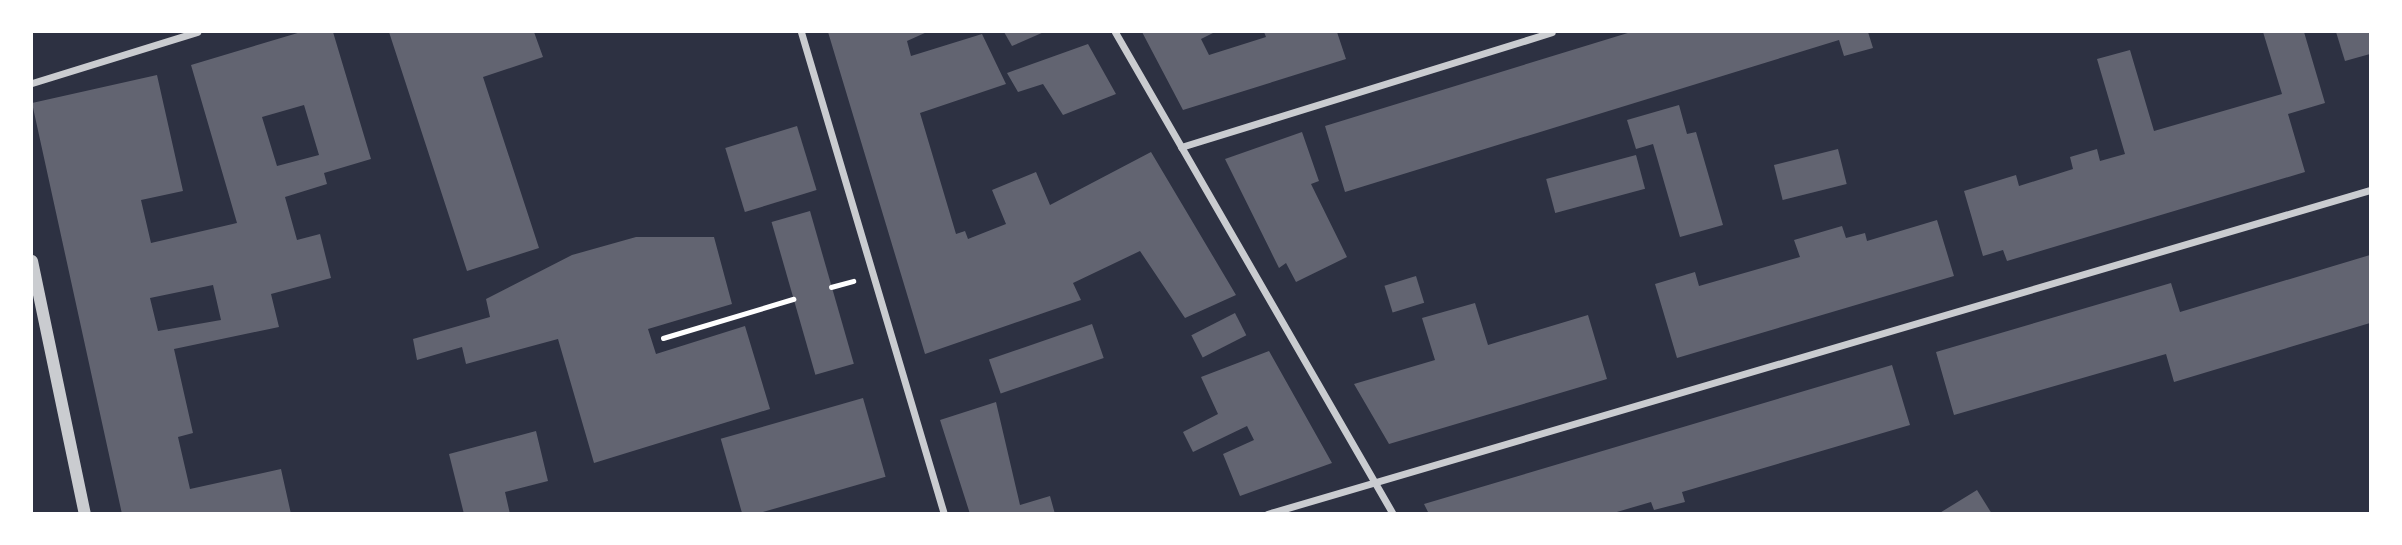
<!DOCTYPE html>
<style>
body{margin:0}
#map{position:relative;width:2402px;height:545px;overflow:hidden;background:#2d3142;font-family:"Source Sans 3",sans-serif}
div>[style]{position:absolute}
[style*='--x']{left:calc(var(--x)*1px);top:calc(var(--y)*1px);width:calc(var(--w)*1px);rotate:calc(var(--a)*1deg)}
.building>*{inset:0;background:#626471;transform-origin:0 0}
.path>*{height:4.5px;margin:-2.25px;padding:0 2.25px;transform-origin:2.25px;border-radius:2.25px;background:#fff}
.minor>*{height:7px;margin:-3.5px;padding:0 3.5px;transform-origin:3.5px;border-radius:3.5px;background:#caccd0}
.tertiary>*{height:12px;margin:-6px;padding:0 6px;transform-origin:6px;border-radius:6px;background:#caccd0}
span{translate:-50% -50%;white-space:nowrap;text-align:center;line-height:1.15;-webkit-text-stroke:7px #fff;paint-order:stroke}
.frame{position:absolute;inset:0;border:33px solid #fff;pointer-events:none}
</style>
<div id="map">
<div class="building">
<i style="clip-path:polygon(evenodd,301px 32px,333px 32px,371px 159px,324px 173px,327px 184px,285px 197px,297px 240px,320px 234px,331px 278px,271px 294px,279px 327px,174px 349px,193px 433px,178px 437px,190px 489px,281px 469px,291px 514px,122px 514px,32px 103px,157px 75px,183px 191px,141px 200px,151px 243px,237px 223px,191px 65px,301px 32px,304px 105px,319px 155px,277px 166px,262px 117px,304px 105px,301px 32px,213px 285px,221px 320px,158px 331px,150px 298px,213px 285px)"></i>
<i style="clip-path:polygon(389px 32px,534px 32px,543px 57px,483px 77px,539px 248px,467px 271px)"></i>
<i style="clip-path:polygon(828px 32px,927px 32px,907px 41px,911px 56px,982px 34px,1006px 84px,920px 113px,956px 234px,965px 231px,968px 239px,1006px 224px,992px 190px,1036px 172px,1050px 205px,1151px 152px,1236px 295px,1185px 318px,1140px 251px,1073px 283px,1081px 300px,925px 354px)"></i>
<i style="clip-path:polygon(1004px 32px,1044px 32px,1012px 46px)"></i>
<i style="clip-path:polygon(1142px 32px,1215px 32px,1201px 39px,1209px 55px,1266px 37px,1264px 32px,1337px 32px,1346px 59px,1183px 110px)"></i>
<i style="clip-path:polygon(1631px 32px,1868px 32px,1873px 48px,1844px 56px,1839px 40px,1345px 192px,1325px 126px)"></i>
<i style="clip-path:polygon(2263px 32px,2304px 32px,2325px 103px,2288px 114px,2305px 172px,2007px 261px,2003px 250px,1983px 256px,1964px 191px,2016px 175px,2019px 186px,2073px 169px,2070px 157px,2097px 149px,2100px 161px,2125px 154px,2097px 59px,2130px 50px,2154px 131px,2282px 94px)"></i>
<i style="clip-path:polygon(2336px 32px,2370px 32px,2370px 54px,2345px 61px)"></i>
<i style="clip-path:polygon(1088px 44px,1116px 94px,1063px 115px,1043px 84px,1018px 92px,1007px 73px)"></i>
<i style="clip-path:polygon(1679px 105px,1687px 134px,1696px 132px,1723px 225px,1680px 237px,1653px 144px,1636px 149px,1627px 120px)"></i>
<i style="left:797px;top:126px;width:67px;height:75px;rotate:73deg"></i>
<i style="clip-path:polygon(1302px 132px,1319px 181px,1311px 184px,1347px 257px,1296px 282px,1286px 263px,1279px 268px,1225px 159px)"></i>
<i style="left:1838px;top:149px;width:36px;height:66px;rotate:76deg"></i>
<i style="left:1636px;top:155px;width:35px;height:93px;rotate:75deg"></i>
<i style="left:810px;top:211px;width:159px;height:40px;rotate:74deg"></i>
<i style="clip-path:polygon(1937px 220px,1954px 276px,1677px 358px,1655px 284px,1695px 272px,1699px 286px,1800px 257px,1794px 240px,1842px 226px,1846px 238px,1865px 233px,1867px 241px)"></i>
<i style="clip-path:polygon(636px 237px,714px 237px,732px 304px,648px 329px,656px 354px,745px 326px,770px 409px,594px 463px,558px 339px,466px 364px,462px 347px,417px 360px,413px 339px,490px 317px,486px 299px,572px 255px)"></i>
<i style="clip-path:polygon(2370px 255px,2370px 323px,2174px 382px,2166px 354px,1954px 415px,1936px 352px,2171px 283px,2180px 312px)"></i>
<i style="left:1416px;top:276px;width:28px;height:33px;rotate:73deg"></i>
<i style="clip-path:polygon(1475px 303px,1488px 345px,1588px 315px,1607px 379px,1389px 444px,1354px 384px,1435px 360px,1422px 318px)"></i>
<i style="left:1235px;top:313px;width:25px;height:49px;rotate:63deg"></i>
<i style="left:1092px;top:324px;width:36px;height:109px;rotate:71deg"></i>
<i style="clip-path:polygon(1269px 351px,1332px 463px,1240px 496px,1223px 454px,1254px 440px,1247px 426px,1193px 452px,1183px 432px,1218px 414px,1201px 377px)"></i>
<i style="clip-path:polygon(1892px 365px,1910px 425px,1682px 492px,1685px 502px,1654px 510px,1651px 502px,1610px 514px,1429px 514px,1424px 504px)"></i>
<i style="left:863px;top:398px;width:82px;height:148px;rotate:74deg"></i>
<i style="clip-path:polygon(996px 402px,1020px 505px,1050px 496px,1055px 514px,970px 514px,940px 420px)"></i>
<i style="clip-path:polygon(536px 431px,548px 481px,505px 492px,510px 514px,464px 514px,449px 454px)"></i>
<i style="clip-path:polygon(1977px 490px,1992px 514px,1938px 514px)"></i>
</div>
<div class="path">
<i style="--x:831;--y:287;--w:23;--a:-15"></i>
<i style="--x:663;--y:338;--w:136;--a:-16.7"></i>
</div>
<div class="minor">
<i style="--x:801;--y:32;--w:503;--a:73.48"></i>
<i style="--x:1115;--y:32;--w:556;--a:60.03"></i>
<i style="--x:32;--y:83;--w:173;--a:-17.2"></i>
<i style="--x:1181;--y:147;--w:388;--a:-17.2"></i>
<i style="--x:1267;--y:514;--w:1150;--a:-16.37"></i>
</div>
<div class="tertiary">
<i style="--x:32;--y:261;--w:258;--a:78.2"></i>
</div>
<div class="frame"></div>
</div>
